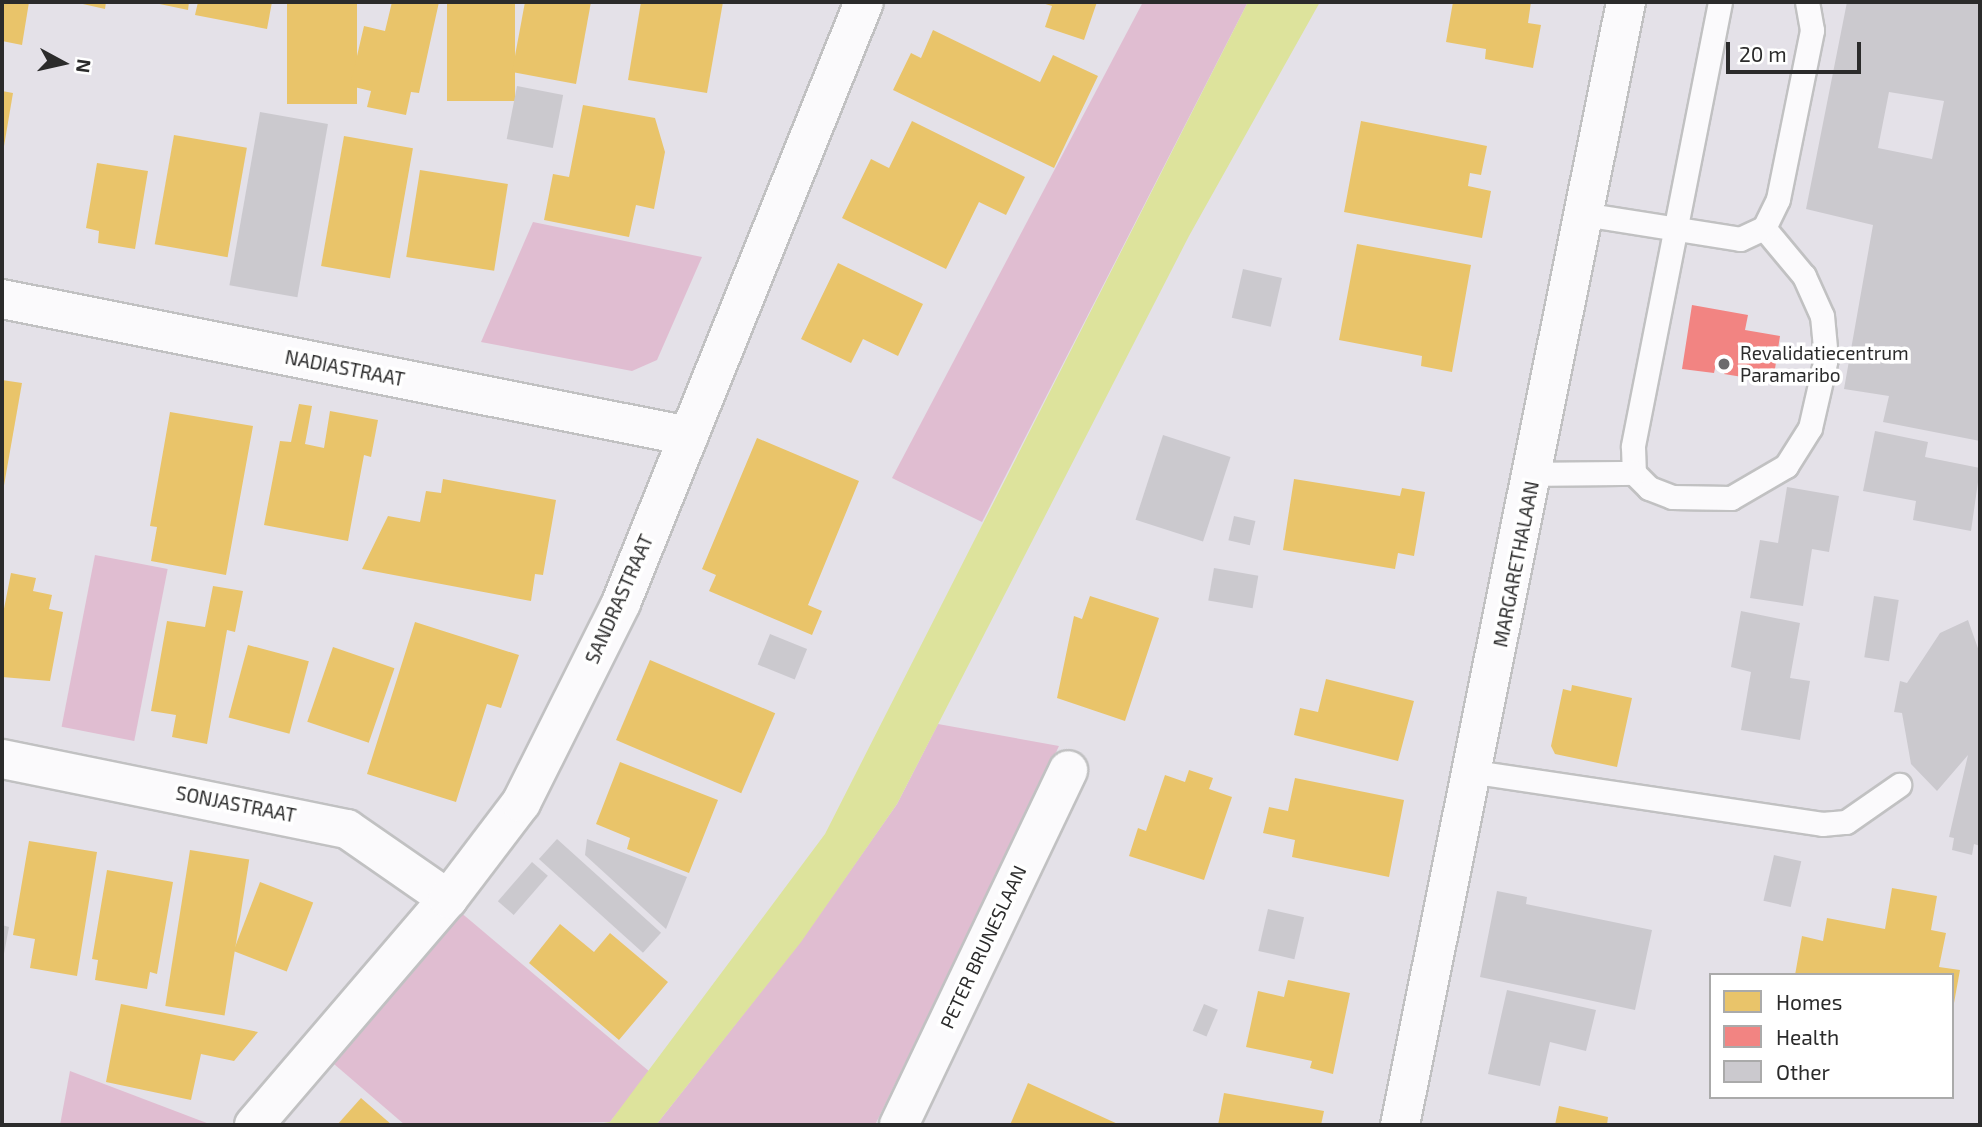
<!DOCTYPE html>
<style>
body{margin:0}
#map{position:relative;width:1982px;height:1127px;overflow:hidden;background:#e4e1e8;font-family:"Exo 2",sans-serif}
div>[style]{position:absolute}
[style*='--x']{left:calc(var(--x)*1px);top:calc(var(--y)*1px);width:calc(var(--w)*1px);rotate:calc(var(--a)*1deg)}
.green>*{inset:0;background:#e0bdd1;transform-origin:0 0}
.water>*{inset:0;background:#dde39c}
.homes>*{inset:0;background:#e9c46a;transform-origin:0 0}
.health>*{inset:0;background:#f28482}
.building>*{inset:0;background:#cbc9ce;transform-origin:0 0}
.roads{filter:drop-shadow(2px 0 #c1c1c2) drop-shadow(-2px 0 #c1c1c2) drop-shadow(0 2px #c1c1c2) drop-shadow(0 -2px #c1c1c2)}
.lane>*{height:23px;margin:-11.5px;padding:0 11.5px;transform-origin:11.5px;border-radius:11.5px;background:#fbfafc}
.street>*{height:38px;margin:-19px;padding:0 19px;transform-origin:19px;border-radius:19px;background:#fbfafc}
.dots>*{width:19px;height:19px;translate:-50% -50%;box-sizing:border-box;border:4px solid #fff;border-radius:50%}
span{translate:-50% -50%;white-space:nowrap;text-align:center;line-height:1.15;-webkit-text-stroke:7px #fff;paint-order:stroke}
.poi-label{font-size:19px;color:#2b2b2b}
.left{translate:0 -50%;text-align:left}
.street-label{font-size:19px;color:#2b2b2b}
.frame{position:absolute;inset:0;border:4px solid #2b2b2b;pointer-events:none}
.legend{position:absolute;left:1709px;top:973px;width:245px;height:126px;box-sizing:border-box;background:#fff;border:2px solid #aaa;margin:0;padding:9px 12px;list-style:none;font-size:21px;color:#2b2b2b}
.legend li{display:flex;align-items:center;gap:14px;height:35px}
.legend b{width:35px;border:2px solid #aaa}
.north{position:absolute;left:28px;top:28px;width:70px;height:70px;-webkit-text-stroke:5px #fff;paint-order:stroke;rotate:98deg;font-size:19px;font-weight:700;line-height:28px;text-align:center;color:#2b2b2b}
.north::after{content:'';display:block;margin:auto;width:24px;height:32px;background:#2b2b2b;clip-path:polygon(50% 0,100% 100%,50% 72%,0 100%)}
.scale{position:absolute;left:1726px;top:42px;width:135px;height:32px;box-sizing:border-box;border:4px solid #2b2b2b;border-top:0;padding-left:9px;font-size:21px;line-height:24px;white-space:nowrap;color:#2b2b2b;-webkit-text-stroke:5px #fff;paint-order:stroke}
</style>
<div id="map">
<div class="green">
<i style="clip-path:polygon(1143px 2px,1248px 2px,982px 522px,892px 478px)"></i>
<i style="clip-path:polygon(533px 222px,702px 257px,657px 360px,632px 371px,481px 342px)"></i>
<i style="left:95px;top:555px;width:74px;height:175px;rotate:11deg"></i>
<i style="clip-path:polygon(938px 724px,1059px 746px,875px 1125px,656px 1125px,801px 941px,897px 804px)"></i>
<i style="clip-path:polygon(459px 911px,650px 1072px,610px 1122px,405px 1125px,334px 1064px)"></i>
<i style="clip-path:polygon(70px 1071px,212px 1125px,60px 1125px)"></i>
</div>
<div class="water">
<i style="clip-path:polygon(1248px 2px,1320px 2px,1189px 236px,897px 804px,801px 942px,656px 1125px,591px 1125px,610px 1122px,825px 834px)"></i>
</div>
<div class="homes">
<i style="clip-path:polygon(2px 2px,29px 2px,22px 45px,2px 41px)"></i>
<i style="clip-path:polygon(74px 2px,106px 2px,105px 9px)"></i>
<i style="clip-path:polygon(150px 2px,189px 2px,188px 10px)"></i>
<i style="clip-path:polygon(198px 2px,272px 2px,267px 29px,195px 15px)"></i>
<i style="left:287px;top:2px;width:70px;height:102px"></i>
<i style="clip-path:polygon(392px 2px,439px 2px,419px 93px,411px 92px,406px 115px,367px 107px,371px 91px,350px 86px,364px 26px,385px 31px)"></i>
<i style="left:447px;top:2px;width:68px;height:99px"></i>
<i style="clip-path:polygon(525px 2px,591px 2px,576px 84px,512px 72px)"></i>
<i style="clip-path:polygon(641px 2px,723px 2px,707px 93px,628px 80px)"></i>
<i style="clip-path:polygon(1039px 2px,1097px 2px,1084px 40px,1045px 27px,1052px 6px)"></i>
<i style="clip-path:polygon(1453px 2px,1531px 2px,1528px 23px,1541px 25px,1533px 68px,1485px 59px,1486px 49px,1446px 42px)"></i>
<i style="clip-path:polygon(933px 30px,1040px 82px,1053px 55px,1098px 76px,1054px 168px,893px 90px,911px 53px,921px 58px)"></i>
<i style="clip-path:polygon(2px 91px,13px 93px,3px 152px,2px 152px)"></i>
<i style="clip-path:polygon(583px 105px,655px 118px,665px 152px,654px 209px,636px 205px,629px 237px,544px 220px,553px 174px,569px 177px)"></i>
<i style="clip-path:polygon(912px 121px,1025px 177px,1006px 215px,979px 202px,946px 269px,842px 218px,871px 159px,889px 168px)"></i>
<i style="clip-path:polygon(1361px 121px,1487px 146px,1481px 175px,1470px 173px,1468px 186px,1491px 191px,1482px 238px,1344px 212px)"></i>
<i style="left:174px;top:135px;width:74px;height:111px;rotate:10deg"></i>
<i style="left:344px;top:136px;width:70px;height:132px;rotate:10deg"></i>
<i style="clip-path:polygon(97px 163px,148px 171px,135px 249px,98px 243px,99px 231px,86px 228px)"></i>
<i style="left:420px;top:170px;width:89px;height:88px;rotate:9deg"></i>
<i style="clip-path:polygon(1357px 244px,1471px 265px,1452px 372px,1421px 366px,1422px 356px,1339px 340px)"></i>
<i style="clip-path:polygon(838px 263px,923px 304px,898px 356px,863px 339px,851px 363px,801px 339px)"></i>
<i style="clip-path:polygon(2px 380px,22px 383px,3px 491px,2px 491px)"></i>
<i style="clip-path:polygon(299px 404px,312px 406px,305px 444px,324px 448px,330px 411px,378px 420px,371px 457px,364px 455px,348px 541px,264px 525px,280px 441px,291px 442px)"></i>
<i style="clip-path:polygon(170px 412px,253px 426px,226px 575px,151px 561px,157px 527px,150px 526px)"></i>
<i style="clip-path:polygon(757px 438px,859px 481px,808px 605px,822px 611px,812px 635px,709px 591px,716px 575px,702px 569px)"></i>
<i style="clip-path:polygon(443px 479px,556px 500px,543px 575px,535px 574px,531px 601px,362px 569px,388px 516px,420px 522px,426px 491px,441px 493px)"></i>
<i style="clip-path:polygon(1294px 479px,1400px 496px,1402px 488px,1425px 492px,1414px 556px,1398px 553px,1395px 569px,1283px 550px)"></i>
<i style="clip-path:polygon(11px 573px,36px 578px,33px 591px,52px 595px,49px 609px,63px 612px,50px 681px,2px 677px,2px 619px)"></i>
<i style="clip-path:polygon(213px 586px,243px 591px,235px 632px,227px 630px,207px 744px,172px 737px,176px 715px,151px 711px,167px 621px,205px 627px)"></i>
<i style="clip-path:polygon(1090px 596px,1159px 618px,1125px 721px,1057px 698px,1074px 616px,1082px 619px)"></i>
<i style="clip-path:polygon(415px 622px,519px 655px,501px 708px,487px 704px,456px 802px,367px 774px)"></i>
<i style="left:248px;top:645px;width:63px;height:75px;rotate:15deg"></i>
<i style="left:333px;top:647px;width:65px;height:79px;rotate:19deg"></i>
<i style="left:650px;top:660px;width:136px;height:87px;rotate:23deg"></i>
<i style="clip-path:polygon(1326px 679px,1414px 701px,1398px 761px,1294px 735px,1300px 708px,1318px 712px)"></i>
<i style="clip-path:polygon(1572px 685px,1632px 698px,1617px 767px,1555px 754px,1551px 746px,1563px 689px,1571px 691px)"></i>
<i style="clip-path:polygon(620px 762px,718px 800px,689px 873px,627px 849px,630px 838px,596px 824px)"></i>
<i style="clip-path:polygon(1189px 770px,1213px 778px,1209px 789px,1232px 797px,1204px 880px,1129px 856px,1138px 828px,1146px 831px,1165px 775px,1185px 782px)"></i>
<i style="clip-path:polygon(1295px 778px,1404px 800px,1389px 877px,1292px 857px,1295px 840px,1263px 833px,1269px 807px,1288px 811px)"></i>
<i style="clip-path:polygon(29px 841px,97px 852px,77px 976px,30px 968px,35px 939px,13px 935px)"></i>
<i style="left:190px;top:850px;width:60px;height:158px;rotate:9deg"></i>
<i style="clip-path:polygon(107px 870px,173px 882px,157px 974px,150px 972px,147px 989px,95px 980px,98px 960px,92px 959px)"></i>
<i style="left:260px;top:882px;width:57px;height:74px;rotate:21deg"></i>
<i style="clip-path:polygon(1892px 888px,1937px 896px,1931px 930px,1946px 933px,1939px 967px,1960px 970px,1954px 1003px,1952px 975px,1795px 975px,1802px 936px,1823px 941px,1827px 918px,1885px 929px)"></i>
<i style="clip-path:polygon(560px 924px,594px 952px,610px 933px,668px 982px,619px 1040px,529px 963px)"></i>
<i style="clip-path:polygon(1288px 980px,1350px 993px,1333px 1074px,1310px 1068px,1312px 1061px,1246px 1047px,1258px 991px,1284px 997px)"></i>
<i style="clip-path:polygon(121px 1004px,258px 1032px,234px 1061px,201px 1054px,191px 1100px,106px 1082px)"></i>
<i style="clip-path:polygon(1028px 1083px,1120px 1125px,1010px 1125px)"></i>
<i style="clip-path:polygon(1224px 1093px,1324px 1111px,1321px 1125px,1218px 1125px)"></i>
<i style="clip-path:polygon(361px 1098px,392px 1125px,337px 1125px)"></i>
<i style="clip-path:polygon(1559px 1106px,1608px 1117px,1607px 1125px,1555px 1125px)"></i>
</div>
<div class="health">
<i style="clip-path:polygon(1692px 305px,1748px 315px,1745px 330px,1780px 336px,1773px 382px,1724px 374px,1726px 366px,1716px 364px,1714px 373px,1682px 369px)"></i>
</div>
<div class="building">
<i style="clip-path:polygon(evenodd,1847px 2px,1980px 2px,1980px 441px,1883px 422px,1889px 396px,1844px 389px,1873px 225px,1806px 209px,1847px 2px,1889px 92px,1944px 101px,1932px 159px,1878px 148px,1889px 92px)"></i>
<i style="left:517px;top:86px;width:47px;height:54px;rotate:11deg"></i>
<i style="left:260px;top:112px;width:69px;height:176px;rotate:10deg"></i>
<i style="left:1243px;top:269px;width:40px;height:50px;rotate:13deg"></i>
<i style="clip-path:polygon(1875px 431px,1928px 442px,1925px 457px,1980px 468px,1971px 531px,1913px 520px,1916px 501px,1863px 491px)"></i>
<i style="left:1163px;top:435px;width:71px;height:89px;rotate:18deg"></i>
<i style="clip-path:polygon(1787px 487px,1839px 496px,1829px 552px,1812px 549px,1803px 606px,1750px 598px,1760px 540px,1778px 543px)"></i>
<i style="left:1234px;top:516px;width:22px;height:25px;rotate:13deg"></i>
<i style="left:1214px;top:568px;width:45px;height:33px;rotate:10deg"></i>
<i style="left:1874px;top:596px;width:25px;height:62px;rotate:9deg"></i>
<i style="clip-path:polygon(1741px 611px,1800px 623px,1790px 678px,1810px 681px,1800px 740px,1741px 730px,1751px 672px,1731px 667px)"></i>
<i style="clip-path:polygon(1968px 620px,1980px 654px,1980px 846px,1974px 844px,1972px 855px,1952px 850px,1954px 838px,1949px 837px,1968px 755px,1937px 791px,1911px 764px,1902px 713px,1894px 712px,1900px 681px,1907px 683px,1940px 633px)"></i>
<i style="left:770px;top:634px;width:40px;height:33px;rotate:22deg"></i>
<i style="left:557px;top:839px;width:140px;height:27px;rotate:42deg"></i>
<i style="clip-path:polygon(587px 839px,687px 877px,666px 929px,585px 855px)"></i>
<i style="left:1774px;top:855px;width:28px;height:47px;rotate:13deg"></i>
<i style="left:532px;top:862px;width:21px;height:52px;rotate:41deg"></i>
<i style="clip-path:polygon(1497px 891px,1527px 897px,1526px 904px,1652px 930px,1635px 1010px,1480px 977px)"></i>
<i style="left:1268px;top:909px;width:37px;height:43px;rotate:13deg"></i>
<i style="clip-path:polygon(2px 925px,9px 927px,3px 959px,2px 959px)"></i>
<i style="clip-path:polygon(1507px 990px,1596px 1010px,1586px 1051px,1550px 1042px,1540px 1086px,1488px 1074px)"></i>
<i style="left:1204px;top:1004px;width:15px;height:29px;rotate:23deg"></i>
</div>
<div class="roads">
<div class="lane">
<i style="--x:1720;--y:2;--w:453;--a:101.1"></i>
<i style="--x:1633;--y:447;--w:26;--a:88"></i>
<i style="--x:1634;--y:473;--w:21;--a:45"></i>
<i style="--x:1649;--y:488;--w:25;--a:21"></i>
<i style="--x:1672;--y:497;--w:59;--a:1"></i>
<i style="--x:1731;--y:498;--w:64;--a:-30.2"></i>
<i style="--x:1786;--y:466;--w:45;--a:-57.7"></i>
<i style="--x:1810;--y:428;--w:72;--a:-77.1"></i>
<i style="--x:1826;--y:358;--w:42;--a:-95.4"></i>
<i style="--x:1822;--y:316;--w:44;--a:-114.2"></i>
<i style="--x:1804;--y:276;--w:62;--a:-129.8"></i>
<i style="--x:1583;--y:214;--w:159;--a:9"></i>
<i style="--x:1740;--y:239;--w:26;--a:-25"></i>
<i style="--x:1764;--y:228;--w:32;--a:-64"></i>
<i style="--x:1778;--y:199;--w:172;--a:-78.6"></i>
<i style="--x:1812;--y:30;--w:28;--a:-100"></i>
<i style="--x:1533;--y:474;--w:101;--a:-0.6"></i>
<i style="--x:1475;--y:772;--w:351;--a:8.5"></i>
<i style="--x:1822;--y:824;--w:24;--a:-5"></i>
<i style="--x:1846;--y:822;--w:65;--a:-34.9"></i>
</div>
<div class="street">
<i style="--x:2;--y:299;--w:700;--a:11.29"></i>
<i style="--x:2;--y:759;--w:352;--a:11.5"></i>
<i style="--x:347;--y:829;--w:123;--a:34.7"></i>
<i style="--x:254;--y:1125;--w:298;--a:-49.4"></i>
<i style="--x:448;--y:899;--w:121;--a:-52.8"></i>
<i style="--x:521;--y:803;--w:224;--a:-63.4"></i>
<i style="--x:621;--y:603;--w:648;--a:-67.99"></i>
<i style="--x:899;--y:1125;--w:393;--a:-64.5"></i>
<i style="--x:1400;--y:1125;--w:1146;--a:-78.62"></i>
</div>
</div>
<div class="dots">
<i style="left:1724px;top:364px;background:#6c6b6d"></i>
</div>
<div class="poi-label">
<span class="left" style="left:1740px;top:364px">Revalidatiecentrum<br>Paramaribo</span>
</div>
<div class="street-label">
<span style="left:345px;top:368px;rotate:11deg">NADIASTRAAT</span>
<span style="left:1516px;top:564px;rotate:-79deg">MARGARETHALAAN</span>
<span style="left:619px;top:599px;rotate:-66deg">SANDRASTRAAT</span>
<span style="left:236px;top:804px;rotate:11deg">SONJASTRAAT</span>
<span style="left:983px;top:947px;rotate:-65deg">PETER BRUNESLAAN</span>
</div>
<div class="frame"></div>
<ul class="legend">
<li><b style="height:19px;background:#e9c46a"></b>Homes</li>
<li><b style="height:19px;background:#f28482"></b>Health</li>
<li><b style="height:19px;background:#cbc9ce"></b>Other</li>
</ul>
<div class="north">N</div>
<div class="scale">20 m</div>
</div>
